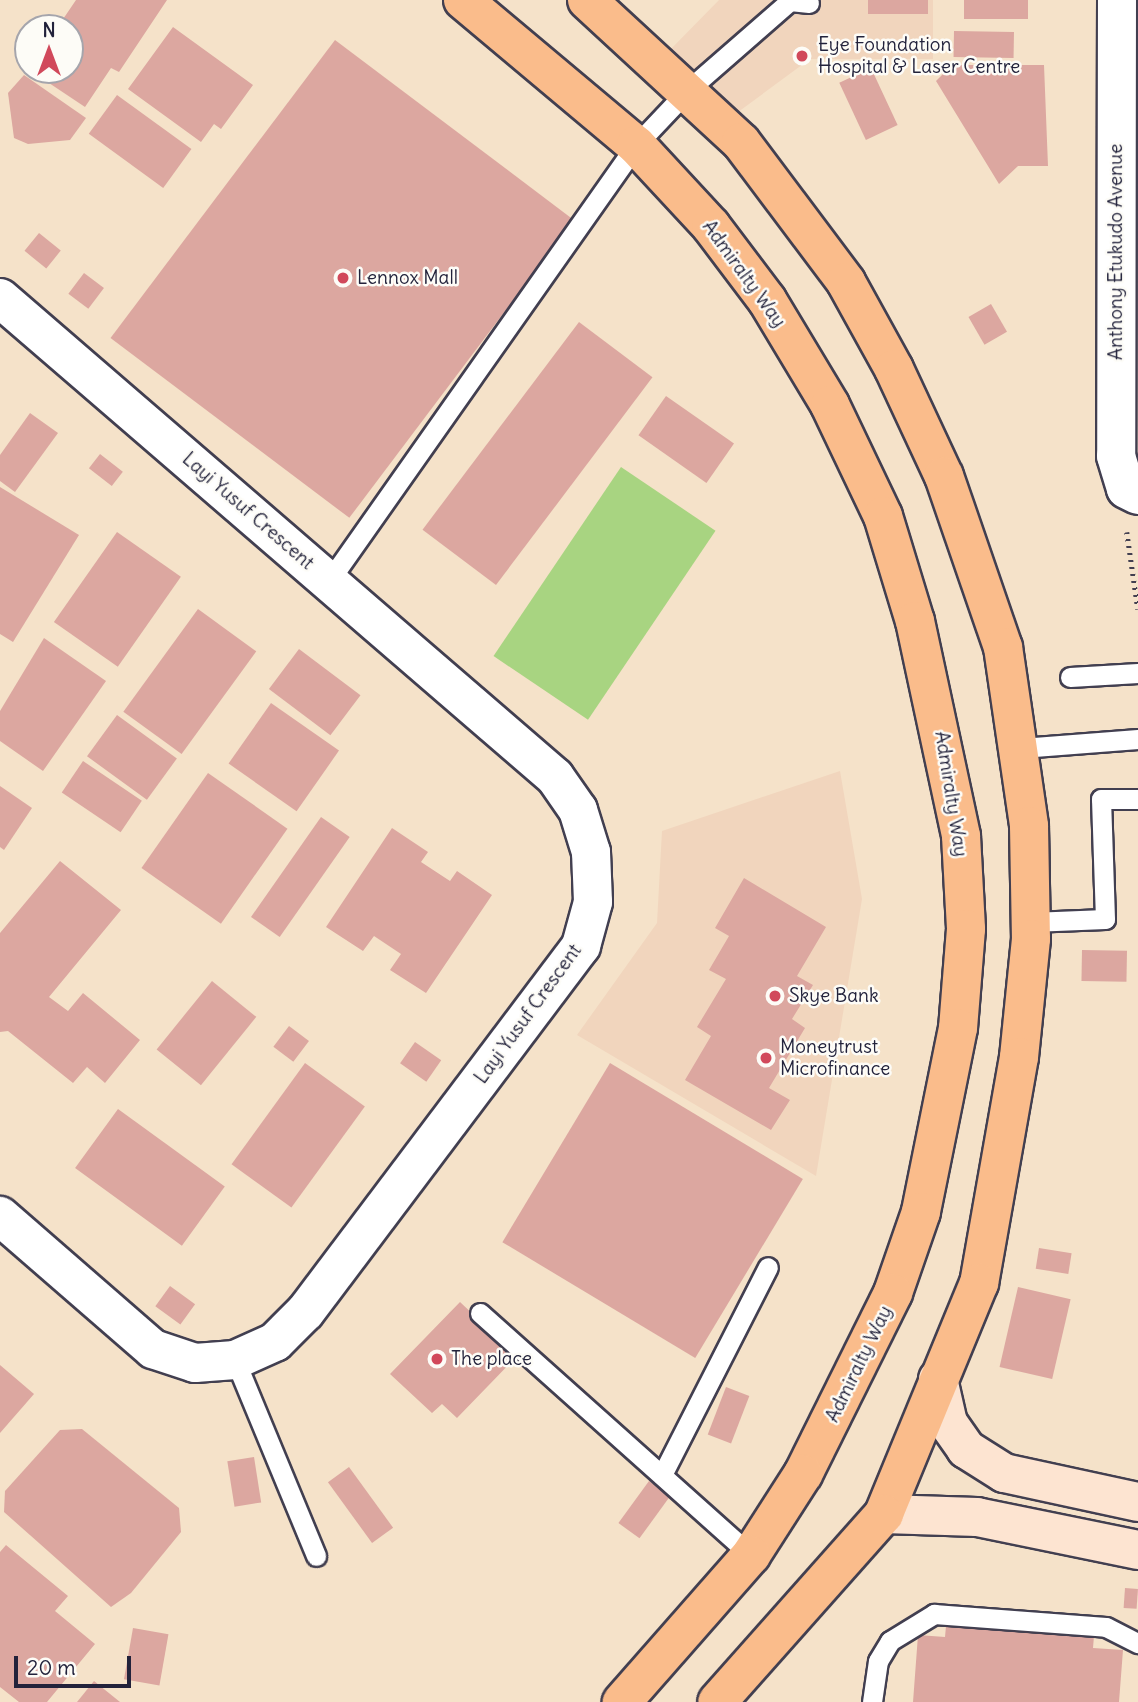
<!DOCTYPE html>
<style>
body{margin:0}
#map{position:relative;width:1138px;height:1702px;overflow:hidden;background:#f5e2c9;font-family:Delius,sans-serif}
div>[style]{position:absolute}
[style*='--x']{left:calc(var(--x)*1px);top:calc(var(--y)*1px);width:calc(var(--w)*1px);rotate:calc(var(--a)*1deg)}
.built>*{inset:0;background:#f1d5bd}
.green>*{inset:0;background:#a8d481;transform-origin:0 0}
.building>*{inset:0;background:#dca7a0;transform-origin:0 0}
.path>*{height:4.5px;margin-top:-2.25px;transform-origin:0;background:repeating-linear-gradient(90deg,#423f50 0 2px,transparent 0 7px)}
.roads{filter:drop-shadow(2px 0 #423f50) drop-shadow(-2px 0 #423f50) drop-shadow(0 2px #423f50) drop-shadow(0 -2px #423f50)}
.service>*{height:19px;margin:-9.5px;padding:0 9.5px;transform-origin:9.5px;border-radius:9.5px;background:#fff}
.minor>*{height:38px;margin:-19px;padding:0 19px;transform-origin:19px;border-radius:19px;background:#fff}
.secondary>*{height:38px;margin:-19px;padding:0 19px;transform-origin:19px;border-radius:19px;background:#fde4d1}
.primary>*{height:38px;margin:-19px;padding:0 19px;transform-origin:19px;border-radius:19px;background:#fabc8b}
.dots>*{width:19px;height:19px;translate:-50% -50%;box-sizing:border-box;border:4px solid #fdfcf7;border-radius:50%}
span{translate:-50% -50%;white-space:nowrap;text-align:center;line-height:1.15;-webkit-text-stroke:5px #fdfcf7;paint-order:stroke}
.poi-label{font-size:19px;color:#22223b}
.left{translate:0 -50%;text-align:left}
.street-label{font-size:19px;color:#22223b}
.north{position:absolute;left:14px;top:14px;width:70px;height:70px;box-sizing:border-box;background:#fdfcf7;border:2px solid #a5a5ac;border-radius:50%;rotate:0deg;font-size:19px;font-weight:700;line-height:28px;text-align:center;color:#22223b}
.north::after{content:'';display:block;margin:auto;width:24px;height:32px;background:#d1495b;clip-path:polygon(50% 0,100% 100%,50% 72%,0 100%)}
.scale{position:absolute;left:14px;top:1656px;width:117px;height:32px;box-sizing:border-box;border:4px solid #22223b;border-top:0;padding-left:9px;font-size:21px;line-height:24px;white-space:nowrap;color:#22223b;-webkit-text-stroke:5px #fdfcf7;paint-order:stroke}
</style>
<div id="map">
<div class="built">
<i style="clip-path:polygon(719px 0,933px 0,933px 59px,810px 59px,734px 115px,667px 53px)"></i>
<i style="clip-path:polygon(840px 771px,862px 899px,816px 1176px,577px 1035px,657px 923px,662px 831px)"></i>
</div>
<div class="green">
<i style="left:621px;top:467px;width:114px;height:228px;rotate:34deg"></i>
</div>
<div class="building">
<i style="clip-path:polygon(76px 0,167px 0,119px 72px,111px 68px,85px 107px,34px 73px,70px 70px,70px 28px,57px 28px)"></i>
<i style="left:868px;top:0;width:60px;height:14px"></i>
<i style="left:964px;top:0;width:64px;height:19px"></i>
<i style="clip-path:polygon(173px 27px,253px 85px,221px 129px,214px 124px,201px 142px,128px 89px)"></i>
<i style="left:954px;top:31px;width:60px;height:26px;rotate:1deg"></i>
<i style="left:335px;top:40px;width:299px;height:373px;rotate:37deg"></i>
<i style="clip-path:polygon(952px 65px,1044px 65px,1048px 166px,1018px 166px,999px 184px,936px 81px)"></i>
<i style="left:871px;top:68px;width:63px;height:35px;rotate:65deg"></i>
<i style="clip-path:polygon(24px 75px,86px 118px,70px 140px,28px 144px,14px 138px,8px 93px)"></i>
<i style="left:117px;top:95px;width:92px;height:48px;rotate:36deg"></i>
<i style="left:39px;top:233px;width:28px;height:23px;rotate:39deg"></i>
<i style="left:84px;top:273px;width:25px;height:26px;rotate:37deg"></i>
<i style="left:991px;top:304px;width:32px;height:26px;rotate:60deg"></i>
<i style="left:579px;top:322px;width:92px;height:260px;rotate:37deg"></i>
<i style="left:666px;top:396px;width:83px;height:48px;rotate:35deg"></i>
<i style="clip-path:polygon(30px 413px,58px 433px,15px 492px,0 481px,0 455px)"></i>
<i style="left:100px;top:454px;width:29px;height:18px;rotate:38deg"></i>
<i style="clip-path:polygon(0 487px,79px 535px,13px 642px,0 634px)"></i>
<i style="left:117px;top:532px;width:78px;height:110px;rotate:35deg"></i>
<i style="left:198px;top:609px;width:72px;height:127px;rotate:36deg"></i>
<i style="clip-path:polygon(44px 638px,106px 681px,43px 771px,0 741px,0 711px)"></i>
<i style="left:299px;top:649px;width:77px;height:50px;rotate:37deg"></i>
<i style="left:271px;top:703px;width:83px;height:74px;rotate:35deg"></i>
<i style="left:117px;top:715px;width:74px;height:51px;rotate:36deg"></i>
<i style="left:83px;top:761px;width:71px;height:38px;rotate:34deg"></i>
<i style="left:208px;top:773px;width:97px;height:116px;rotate:35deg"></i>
<i style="clip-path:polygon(0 786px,32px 808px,4px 850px,0 847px)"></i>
<i style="left:321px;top:817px;width:35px;height:122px;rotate:35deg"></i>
<i style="clip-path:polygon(392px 828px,428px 852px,421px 862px,450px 881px,457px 871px,492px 895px,426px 993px,390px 970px,401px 954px,374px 936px,363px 951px,326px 927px)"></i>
<i style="clip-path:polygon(60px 861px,121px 910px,49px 997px,68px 1011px,83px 993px,140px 1040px,105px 1083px,87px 1067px,73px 1083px,8px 1031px,0 1032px,0 933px)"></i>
<i style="clip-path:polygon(744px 878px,826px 927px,797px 976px,813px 985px,792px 1019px,805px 1028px,769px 1088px,790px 1100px,771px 1130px,685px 1080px,711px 1036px,697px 1027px,726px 979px,709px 970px,729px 936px,715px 928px)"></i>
<i style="left:1082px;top:950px;width:45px;height:31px;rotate:1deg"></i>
<i style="left:212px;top:981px;width:57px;height:88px;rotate:39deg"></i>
<i style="left:289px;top:1026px;width:25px;height:26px;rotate:37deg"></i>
<i style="left:415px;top:1042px;width:32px;height:26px;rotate:35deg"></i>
<i style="left:305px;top:1063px;width:74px;height:125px;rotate:36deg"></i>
<i style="left:610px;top:1063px;width:225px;height:209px;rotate:31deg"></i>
<i style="left:118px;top:1109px;width:132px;height:73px;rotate:36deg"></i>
<i style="left:1039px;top:1248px;width:33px;height:21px;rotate:9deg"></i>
<i style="left:170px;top:1286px;width:31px;height:25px;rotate:36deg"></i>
<i style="left:1018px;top:1287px;width:54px;height:82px;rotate:13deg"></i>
<i style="clip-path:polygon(460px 1302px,517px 1356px,457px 1418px,442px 1404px,432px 1413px,390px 1374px)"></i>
<i style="clip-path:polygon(0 1365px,34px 1394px,0 1433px)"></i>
<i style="left:726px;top:1387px;width:25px;height:51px;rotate:21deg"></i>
<i style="clip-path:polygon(82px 1429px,179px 1508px,181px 1532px,131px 1593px,111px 1607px,4px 1512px,5px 1491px,60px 1430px)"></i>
<i style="left:254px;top:1457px;width:46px;height:27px;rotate:81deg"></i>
<i style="left:349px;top:1467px;width:75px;height:26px;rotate:54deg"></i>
<i style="left:649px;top:1481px;width:26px;height:52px;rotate:36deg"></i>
<i style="clip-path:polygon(6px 1545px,68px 1596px,55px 1611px,95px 1644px,47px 1702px,19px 1702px,0 1687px,0 1552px)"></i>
<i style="left:1125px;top:1588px;width:13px;height:20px;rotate:4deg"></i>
<i style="clip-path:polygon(946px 1626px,1094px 1636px,1093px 1648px,1123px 1650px,1119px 1702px,913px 1702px,918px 1635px,945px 1637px)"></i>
<i style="left:133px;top:1628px;width:36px;height:52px;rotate:10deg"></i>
<i style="clip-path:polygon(94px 1681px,120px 1702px,77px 1702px)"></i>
</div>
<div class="path">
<i style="--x:1127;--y:532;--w:78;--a:81.9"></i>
</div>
<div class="roads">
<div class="service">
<i style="--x:329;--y:581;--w:533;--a:-54.85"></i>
<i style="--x:636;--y:145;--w:77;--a:-46.6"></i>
<i style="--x:689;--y:89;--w:134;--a:-41.1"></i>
<i style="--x:790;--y:1;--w:19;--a:6"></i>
<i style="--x:1070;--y:677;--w:68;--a:-3.4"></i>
<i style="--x:1021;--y:748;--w:117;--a:-4.4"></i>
<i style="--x:1031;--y:922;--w:74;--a:-2.3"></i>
<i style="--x:1105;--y:919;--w:120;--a:-91.9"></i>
<i style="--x:1101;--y:799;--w:37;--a:0"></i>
<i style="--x:480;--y:1313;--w:363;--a:41.8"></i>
<i style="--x:235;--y:1360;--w:212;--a:67.5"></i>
<i style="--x:662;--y:1475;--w:233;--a:-63"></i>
<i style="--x:872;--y:1702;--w:41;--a:-81.7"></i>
<i style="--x:878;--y:1661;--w:23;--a:-59"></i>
<i style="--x:890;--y:1641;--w:52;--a:-31.5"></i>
<i style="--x:934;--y:1614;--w:172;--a:4.3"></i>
<i style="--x:1106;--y:1627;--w:36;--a:27"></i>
</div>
<div class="minor">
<i style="--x:1117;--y:0;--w:456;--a:90.1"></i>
<i style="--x:1116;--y:456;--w:34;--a:73"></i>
<i style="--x:1126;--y:489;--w:13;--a:27"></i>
<i style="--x:0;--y:298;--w:733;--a:40.8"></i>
<i style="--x:555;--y:777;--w:40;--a:55.1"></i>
<i style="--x:578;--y:810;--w:44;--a:72.8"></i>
<i style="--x:591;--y:852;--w:50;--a:87.7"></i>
<i style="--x:593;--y:902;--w:46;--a:105.3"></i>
<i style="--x:581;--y:946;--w:458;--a:127"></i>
<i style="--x:305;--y:1312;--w:42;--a:135"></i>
<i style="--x:275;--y:1342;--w:44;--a:155.8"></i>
<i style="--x:235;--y:1360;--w:40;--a:175.7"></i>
<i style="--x:195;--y:1363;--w:44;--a:-161.6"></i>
<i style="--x:153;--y:1349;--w:203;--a:-139"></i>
</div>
<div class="secondary">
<i style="--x:938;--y:1379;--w:45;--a:77.2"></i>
<i style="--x:948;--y:1423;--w:32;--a:55"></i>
<i style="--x:966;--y:1449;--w:45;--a:32.3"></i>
<i style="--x:1004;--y:1473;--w:137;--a:12.2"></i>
<i style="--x:884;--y:1514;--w:93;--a:1.8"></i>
<i style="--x:977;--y:1517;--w:164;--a:11.6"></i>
</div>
<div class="primary">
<i style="--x:463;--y:0;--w:226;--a:40"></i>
<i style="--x:636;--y:145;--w:110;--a:47.2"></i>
<i style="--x:711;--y:226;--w:93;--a:52.9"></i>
<i style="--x:767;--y:300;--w:122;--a:59"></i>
<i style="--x:830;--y:405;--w:123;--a:64.5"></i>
<i style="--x:883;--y:516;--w:110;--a:73.1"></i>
<i style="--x:915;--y:621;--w:220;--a:77.9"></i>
<i style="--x:961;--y:836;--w:93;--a:86.9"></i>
<i style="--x:966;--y:929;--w:99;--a:94.6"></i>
<i style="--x:958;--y:1028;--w:188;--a:101.4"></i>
<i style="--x:921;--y:1212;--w:86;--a:109.1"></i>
<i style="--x:893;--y:1293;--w:202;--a:116.4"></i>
<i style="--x:803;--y:1474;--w:96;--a:122.7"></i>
<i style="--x:751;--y:1555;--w:196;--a:131.3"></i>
<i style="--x:587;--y:0;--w:209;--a:42.7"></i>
<i style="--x:741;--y:142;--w:175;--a:53.1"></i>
<i style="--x:846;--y:282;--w:99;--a:61.1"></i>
<i style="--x:894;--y:369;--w:118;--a:65"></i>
<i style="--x:944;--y:476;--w:181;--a:71"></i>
<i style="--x:1003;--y:647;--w:181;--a:81.7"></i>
<i style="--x:1029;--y:826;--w:113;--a:89"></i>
<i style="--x:1031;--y:939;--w:119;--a:95.8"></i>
<i style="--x:1019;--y:1057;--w:230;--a:100"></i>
<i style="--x:979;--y:1283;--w:250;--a:112.4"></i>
<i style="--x:884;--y:1514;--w:251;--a:131.6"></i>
</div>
</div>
<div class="dots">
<i style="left:802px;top:56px;background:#d1495b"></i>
<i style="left:343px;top:278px;background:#d1495b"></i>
<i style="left:775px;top:996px;background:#d1495b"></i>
<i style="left:766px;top:1058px;background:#d1495b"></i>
<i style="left:437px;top:1359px;background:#d1495b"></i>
</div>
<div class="poi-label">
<span class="left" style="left:818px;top:56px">Eye Foundation<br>Hospital &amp; Laser Centre</span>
<span class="left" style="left:357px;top:278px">Lennox Mall</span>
<span class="left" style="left:789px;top:996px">Skye Bank</span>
<span class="left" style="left:780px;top:1058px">Moneytrust<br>Microfinance</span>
<span class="left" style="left:451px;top:1359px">The place</span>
</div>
<div class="street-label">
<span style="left:1116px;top:252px;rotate:-90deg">Anthony Etukudo Avenue</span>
<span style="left:744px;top:274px;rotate:54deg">Admiralty Way</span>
<span style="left:248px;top:511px;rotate:41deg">Layi Yusuf Crescent</span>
<span style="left:951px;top:794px;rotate:81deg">Admiralty Way</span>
<span style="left:528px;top:1014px;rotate:-54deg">Layi Yusuf Crescent</span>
<span style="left:859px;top:1364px;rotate:-64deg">Admiralty Way</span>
</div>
<div class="north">N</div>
<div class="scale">20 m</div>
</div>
